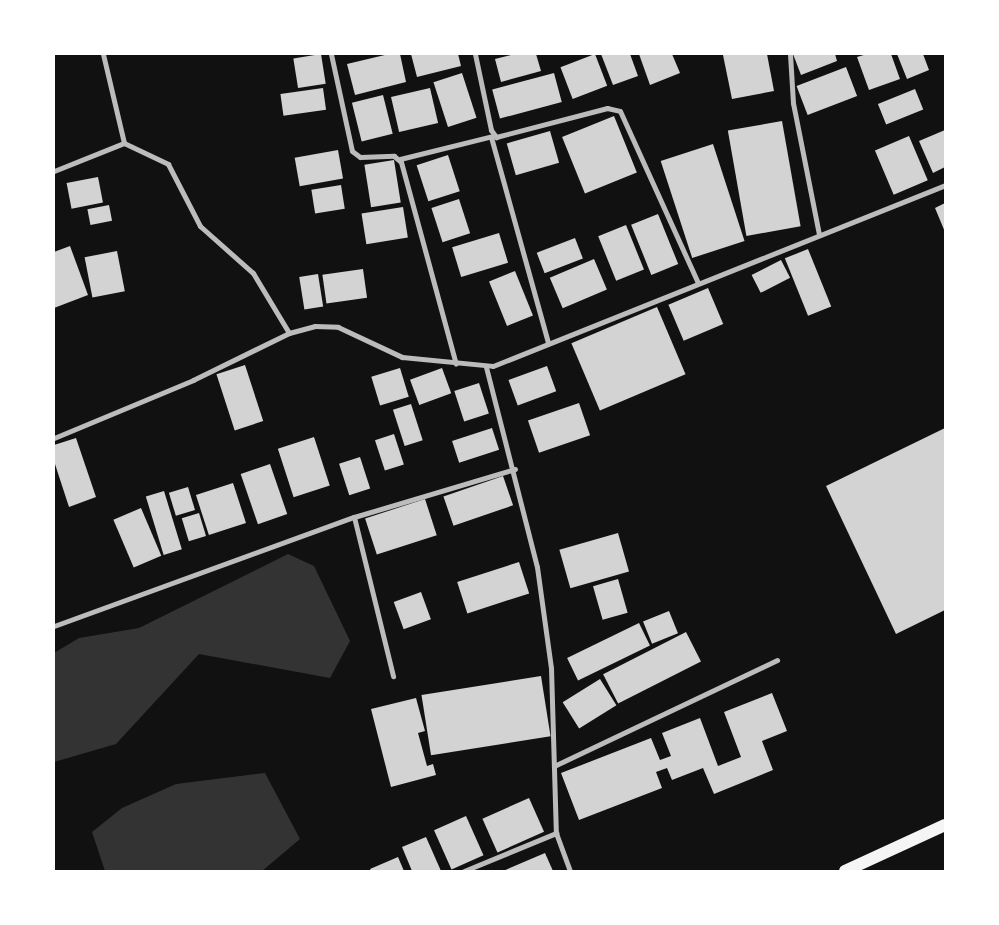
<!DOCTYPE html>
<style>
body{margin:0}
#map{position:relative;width:999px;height:925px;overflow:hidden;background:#111;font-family:"Space Grotesk",sans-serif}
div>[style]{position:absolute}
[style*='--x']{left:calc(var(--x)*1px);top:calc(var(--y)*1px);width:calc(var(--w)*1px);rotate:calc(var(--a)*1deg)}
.water>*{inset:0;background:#333}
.building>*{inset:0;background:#d3d3d3;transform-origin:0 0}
.minor>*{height:5px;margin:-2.5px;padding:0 2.5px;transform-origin:2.5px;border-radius:2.5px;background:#bcbcbc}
.primary>*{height:12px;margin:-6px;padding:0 6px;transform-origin:6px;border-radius:6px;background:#f5f5f5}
span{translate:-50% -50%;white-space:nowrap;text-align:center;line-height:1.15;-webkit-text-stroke:5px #fff;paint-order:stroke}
.frame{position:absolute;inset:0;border:55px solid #fff;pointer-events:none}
</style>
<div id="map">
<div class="water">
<i style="clip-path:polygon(288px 554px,314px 566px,350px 641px,330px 678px,199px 654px,116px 744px,54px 762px,54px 653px,79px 638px,139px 628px)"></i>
<i style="clip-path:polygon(265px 773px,300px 839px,262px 871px,105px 871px,92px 832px,122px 808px,176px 784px)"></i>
</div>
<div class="building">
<i style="left:321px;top:54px;width:30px;height:28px;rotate:81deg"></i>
<i style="clip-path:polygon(389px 54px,400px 54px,406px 82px,355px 95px,347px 64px)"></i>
<i style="clip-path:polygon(411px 54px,458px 54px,461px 66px,417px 77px)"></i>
<i style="clip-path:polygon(515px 54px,536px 54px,541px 71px,501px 82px,495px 59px)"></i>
<i style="left:595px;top:54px;width:34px;height:37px;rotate:69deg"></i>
<i style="clip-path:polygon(601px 54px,630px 54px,638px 76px,613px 85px)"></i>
<i style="clip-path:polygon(639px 54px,672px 54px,680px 73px,650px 85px)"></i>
<i style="clip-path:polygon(767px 54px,774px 91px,732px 99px,723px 55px)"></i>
<i style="clip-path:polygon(793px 54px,835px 54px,837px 61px,801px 75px)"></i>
<i style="clip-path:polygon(867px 54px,891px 54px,900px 79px,869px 90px,857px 57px)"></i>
<i style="clip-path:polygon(897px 54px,923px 54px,929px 70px,907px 79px)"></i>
<i style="left:846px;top:67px;width:31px;height:53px;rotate:69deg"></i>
<i style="left:462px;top:73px;width:47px;height:30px;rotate:72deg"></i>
<i style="left:554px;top:73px;width:30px;height:64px;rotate:75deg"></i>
<i style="left:323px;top:88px;width:22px;height:43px;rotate:82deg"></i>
<i style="left:430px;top:88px;width:36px;height:40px;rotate:77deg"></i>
<i style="left:915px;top:89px;width:22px;height:40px;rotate:68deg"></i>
<i style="left:383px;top:95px;width:40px;height:32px;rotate:76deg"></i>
<i style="left:614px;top:116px;width:61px;height:56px;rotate:68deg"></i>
<i style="left:782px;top:121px;width:107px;height:55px;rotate:80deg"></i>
<i style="clip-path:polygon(945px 130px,945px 167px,933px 173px,919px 141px)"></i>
<i style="left:550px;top:131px;width:33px;height:45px;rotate:74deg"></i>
<i style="left:909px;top:136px;width:48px;height:37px;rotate:67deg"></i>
<i style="left:713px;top:144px;width:102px;height:55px;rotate:72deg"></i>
<i style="left:338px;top:150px;width:29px;height:44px;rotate:80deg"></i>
<i style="left:448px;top:155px;width:38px;height:33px;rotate:72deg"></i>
<i style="left:394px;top:160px;width:43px;height:30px;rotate:81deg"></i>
<i style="left:98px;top:177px;width:26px;height:32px;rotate:79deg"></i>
<i style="left:341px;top:185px;width:24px;height:30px;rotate:81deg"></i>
<i style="left:459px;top:199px;width:36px;height:29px;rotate:72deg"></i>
<i style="clip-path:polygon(945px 203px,945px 232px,935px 208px)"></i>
<i style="left:109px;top:205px;width:16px;height:22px;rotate:79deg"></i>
<i style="left:403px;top:207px;width:31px;height:42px;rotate:81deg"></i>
<i style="left:658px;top:214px;width:54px;height:29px;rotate:68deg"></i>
<i style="left:626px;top:225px;width:48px;height:30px;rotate:68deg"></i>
<i style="left:499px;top:233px;width:31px;height:49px;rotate:73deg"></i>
<i style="left:575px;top:238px;width:22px;height:41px;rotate:69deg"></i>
<i style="clip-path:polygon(70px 246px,88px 295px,54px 308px,54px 252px)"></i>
<i style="left:808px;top:249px;width:62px;height:25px;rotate:68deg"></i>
<i style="left:117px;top:251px;width:41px;height:33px;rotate:79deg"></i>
<i style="left:594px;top:259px;width:33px;height:48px;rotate:67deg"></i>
<i style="left:781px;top:260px;width:20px;height:33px;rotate:63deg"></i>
<i style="left:363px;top:269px;width:29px;height:41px;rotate:82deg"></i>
<i style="left:515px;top:271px;width:48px;height:28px;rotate:68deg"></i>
<i style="left:318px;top:274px;width:33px;height:19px;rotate:81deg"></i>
<i style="left:708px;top:288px;width:39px;height:43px;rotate:67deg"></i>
<i style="left:657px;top:307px;width:73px;height:93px;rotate:67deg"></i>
<i style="left:245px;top:365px;width:59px;height:30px;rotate:72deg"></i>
<i style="left:547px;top:366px;width:27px;height:41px;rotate:70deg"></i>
<i style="left:400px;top:368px;width:30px;height:30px;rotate:73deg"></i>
<i style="left:442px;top:368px;width:27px;height:34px;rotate:70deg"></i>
<i style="left:479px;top:383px;width:32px;height:26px;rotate:72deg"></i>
<i style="left:579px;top:403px;width:34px;height:54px;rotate:71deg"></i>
<i style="left:411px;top:404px;width:38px;height:19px;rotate:72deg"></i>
<i style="left:492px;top:428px;width:23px;height:42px;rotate:72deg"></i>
<i style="clip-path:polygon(945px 428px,945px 610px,896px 634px,826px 486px)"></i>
<i style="left:394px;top:434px;width:32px;height:20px;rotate:72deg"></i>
<i style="left:314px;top:437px;width:51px;height:38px;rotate:72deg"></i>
<i style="clip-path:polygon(76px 438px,96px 497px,69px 507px,54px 461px,54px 445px)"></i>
<i style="left:360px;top:457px;width:33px;height:22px;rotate:72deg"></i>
<i style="left:270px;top:464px;width:53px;height:31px;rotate:71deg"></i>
<i style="left:503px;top:476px;width:31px;height:63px;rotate:71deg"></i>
<i style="left:233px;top:483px;width:42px;height:39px;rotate:72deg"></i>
<i style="left:188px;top:487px;width:24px;height:20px;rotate:73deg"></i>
<i style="left:164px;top:491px;width:61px;height:19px;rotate:73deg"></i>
<i style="left:425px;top:499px;width:38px;height:63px;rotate:72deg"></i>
<i style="left:141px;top:508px;width:52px;height:30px;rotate:67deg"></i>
<i style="left:199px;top:513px;width:24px;height:18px;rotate:73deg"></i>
<i style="left:618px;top:533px;width:40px;height:61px;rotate:74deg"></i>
<i style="left:519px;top:562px;width:33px;height:65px;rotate:72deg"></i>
<i style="left:618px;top:579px;width:35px;height:26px;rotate:74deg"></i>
<i style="left:421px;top:592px;width:29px;height:29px;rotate:70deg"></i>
<i style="left:669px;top:611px;width:24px;height:28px;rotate:68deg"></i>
<i style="left:639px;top:623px;width:25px;height:80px;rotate:64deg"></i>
<i style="left:686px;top:632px;width:33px;height:93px;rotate:63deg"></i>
<i style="left:541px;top:676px;width:61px;height:121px;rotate:81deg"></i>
<i style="left:600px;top:679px;width:31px;height:44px;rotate:58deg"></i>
<i style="clip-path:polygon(772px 693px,787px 731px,762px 741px,773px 770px,714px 794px,703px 768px,672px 780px,667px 768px,656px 772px,662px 788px,579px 820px,561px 773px,651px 738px,660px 760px,671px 756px,662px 733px,700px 718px,718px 766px,741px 757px,724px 712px)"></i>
<i style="clip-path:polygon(416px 698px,425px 731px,418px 733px,427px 766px,433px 764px,436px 775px,391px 787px,371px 709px)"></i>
<i style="left:529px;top:798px;width:37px;height:51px;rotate:66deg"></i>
<i style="left:466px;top:816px;width:43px;height:35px;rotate:66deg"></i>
<i style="clip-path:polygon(426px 837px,441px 871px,412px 871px,402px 847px)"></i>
<i style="clip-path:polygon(545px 853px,553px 871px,503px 871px)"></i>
<i style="clip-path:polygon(398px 857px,404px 871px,371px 871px,370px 869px)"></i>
</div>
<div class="minor">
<i style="--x:103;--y:54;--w:91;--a:76.7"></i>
<i style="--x:124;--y:143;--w:49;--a:25.5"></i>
<i style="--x:168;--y:164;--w:70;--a:62.7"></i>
<i style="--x:200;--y:226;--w:71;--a:41.6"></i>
<i style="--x:253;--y:273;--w:70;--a:59"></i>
<i style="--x:331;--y:54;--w:99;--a:77.8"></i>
<i style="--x:352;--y:151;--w:10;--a:37"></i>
<i style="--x:360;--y:157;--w:34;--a:-2"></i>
<i style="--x:394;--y:156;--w:9;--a:41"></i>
<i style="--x:401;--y:162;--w:209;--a:74.8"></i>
<i style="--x:475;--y:54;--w:78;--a:78.1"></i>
<i style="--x:491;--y:130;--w:9;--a:54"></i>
<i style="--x:496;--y:137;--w:115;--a:-14.6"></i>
<i style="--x:607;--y:108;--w:13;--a:13"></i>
<i style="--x:620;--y:111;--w:187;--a:65.6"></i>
<i style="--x:790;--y:54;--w:49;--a:86.5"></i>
<i style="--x:793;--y:103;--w:134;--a:78.8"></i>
<i style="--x:491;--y:137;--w:214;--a:74.5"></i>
<i style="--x:400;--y:159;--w:96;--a:-13.9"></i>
<i style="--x:54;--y:171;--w:75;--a:-21.8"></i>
<i style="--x:486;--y:367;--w:206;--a:75.7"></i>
<i style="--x:537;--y:567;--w:102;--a:82.1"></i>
<i style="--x:551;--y:668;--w:165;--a:88.3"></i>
<i style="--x:556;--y:833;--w:40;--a:69.8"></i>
<i style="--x:54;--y:438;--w:151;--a:-22.6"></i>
<i style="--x:193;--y:380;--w:107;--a:-26.1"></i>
<i style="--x:289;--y:333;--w:27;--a:-15"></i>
<i style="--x:315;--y:326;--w:23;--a:2"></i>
<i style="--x:338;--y:327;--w:71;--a:25.1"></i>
<i style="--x:402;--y:357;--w:91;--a:5.6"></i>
<i style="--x:493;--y:366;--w:487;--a:-21.8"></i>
<i style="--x:354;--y:517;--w:164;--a:76.2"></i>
<i style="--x:54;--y:626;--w:319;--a:-20"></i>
<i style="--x:354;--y:517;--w:168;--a:-16.6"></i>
<i style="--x:554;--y:766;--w:247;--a:-25.4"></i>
<i style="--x:464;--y:871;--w:100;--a:-22.4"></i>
</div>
<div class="primary">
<i style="--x:845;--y:871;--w:110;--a:-24.7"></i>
</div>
<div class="frame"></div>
</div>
